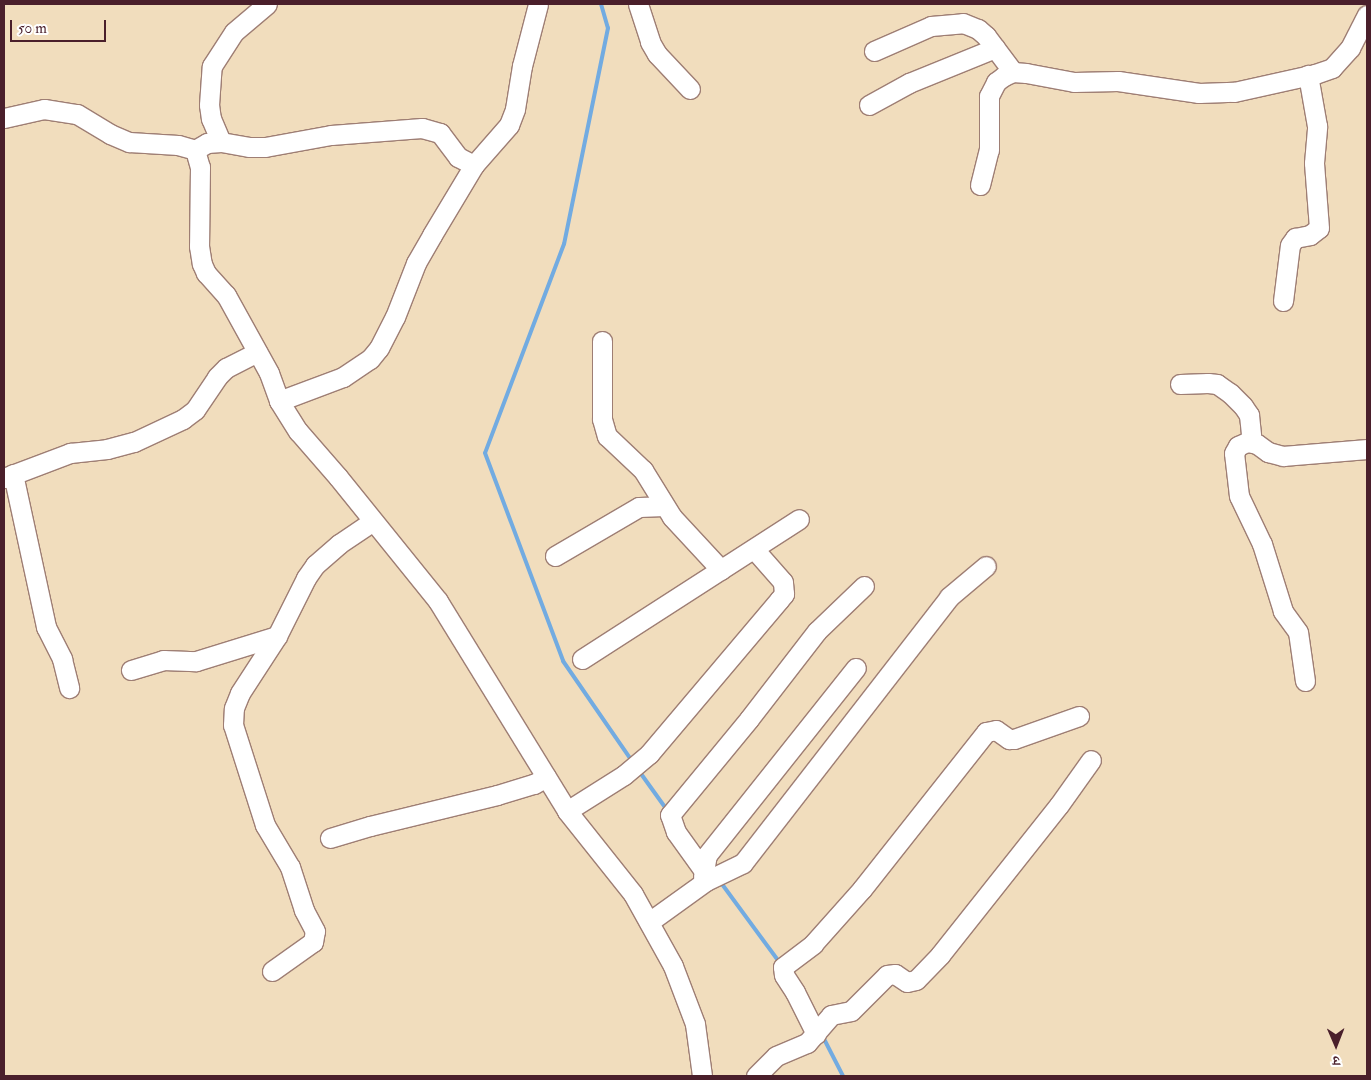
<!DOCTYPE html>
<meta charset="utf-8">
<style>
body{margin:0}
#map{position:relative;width:1371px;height:1080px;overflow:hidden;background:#f1ddbd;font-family:"IM FELL Double Pica","Noto Serif Devanagari",serif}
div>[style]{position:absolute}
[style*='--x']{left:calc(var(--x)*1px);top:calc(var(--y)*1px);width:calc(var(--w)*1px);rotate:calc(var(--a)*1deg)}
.stream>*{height:4px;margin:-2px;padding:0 2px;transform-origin:2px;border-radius:2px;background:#72abe1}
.roads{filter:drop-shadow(1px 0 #9e7e74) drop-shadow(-1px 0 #9e7e74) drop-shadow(0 1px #9e7e74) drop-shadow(0 -1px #9e7e74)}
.minor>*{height:19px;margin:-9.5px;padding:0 9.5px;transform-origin:9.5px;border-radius:9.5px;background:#fff}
span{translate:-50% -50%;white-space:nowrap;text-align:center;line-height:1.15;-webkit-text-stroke:4.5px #fff;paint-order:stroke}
.frame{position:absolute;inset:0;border:5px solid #4a1f2b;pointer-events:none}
.north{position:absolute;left:1311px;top:1020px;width:50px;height:50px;-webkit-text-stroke:4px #fff;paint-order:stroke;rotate:179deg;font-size:14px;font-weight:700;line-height:20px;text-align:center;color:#4a1f2b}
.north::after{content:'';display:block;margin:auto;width:18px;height:22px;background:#4a1f2b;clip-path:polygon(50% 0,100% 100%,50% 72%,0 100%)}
.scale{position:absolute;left:10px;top:20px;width:96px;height:22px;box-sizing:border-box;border:2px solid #4a1f2b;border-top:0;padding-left:6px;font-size:15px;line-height:18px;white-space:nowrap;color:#4a1f2b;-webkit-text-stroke:4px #fff;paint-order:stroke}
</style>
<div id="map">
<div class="stream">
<i style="--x:601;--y:4;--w:25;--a:74"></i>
<i style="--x:608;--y:28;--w:220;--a:101.5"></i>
<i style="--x:564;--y:244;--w:223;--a:110.7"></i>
<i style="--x:485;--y:453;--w:222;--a:69.4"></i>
<i style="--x:563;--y:661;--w:121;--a:55.4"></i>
<i style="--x:639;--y:771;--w:48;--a:54.3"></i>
<i style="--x:719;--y:880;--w:103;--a:53.7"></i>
<i style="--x:822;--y:1035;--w:46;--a:62.9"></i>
</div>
<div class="roads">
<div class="minor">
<i style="--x:638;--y:4;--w:40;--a:72"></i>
<i style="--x:650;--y:42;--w:14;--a:60"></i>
<i style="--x:657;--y:54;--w:48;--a:46.7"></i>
<i style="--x:874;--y:51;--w:62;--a:-23.7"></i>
<i style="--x:931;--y:26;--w:32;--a:-5"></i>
<i style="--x:963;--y:23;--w:16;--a:22"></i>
<i style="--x:978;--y:29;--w:11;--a:41"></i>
<i style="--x:986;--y:36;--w:45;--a:53.1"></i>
<i style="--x:869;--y:105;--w:46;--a:-28.8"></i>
<i style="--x:909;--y:83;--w:93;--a:-22.1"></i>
<i style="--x:4;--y:118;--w:41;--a:-12.7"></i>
<i style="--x:44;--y:109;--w:33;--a:9"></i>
<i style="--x:77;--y:114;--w:39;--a:31"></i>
<i style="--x:110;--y:134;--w:21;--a:23"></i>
<i style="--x:129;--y:142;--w:49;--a:3.5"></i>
<i style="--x:178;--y:145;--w:18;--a:16"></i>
<i style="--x:195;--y:150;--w:18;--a:74"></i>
<i style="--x:200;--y:167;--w:79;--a:90.7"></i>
<i style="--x:199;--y:246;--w:18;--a:81"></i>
<i style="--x:202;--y:264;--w:10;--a:66"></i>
<i style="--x:206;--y:273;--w:30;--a:48"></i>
<i style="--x:226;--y:295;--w:89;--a:61.1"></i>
<i style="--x:269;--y:373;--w:30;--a:70"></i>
<i style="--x:279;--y:401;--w:36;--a:58"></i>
<i style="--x:298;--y:431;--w:61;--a:49"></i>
<i style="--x:338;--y:477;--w:159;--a:51.1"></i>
<i style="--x:438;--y:601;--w:246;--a:58.4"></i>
<i style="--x:567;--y:811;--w:106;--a:51.5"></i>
<i style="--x:633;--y:894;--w:82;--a:60.9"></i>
<i style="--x:673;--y:966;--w:62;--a:69.2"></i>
<i style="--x:695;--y:1024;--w:52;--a:82.3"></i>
<i style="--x:221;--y:142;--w:25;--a:-113"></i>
<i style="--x:211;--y:119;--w:14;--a:-98"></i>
<i style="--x:209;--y:105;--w:39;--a:-86"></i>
<i style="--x:212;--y:66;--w:40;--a:-57.1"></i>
<i style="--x:234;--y:32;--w:43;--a:-40.3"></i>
<i style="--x:195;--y:150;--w:14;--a:-30"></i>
<i style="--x:207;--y:143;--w:14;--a:-4"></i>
<i style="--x:221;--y:142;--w:28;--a:10"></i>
<i style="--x:249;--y:147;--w:16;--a:0"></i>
<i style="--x:265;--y:147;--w:67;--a:-10.3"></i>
<i style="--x:331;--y:135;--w:91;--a:-4.4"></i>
<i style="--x:422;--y:128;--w:19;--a:16"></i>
<i style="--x:440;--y:133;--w:30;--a:53"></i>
<i style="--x:458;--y:157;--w:18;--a:27"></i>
<i style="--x:980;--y:185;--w:36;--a:-76"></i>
<i style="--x:989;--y:150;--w:54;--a:-90"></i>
<i style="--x:989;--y:96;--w:16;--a:-63"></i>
<i style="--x:996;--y:82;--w:10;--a:-37"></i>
<i style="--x:1004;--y:76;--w:10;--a:-24"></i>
<i style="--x:1013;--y:72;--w:13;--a:4"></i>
<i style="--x:1026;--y:73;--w:49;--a:10.6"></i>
<i style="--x:1074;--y:82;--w:44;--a:-1.3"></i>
<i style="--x:1118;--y:81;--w:82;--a:8.4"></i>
<i style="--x:1199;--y:93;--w:35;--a:-2"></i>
<i style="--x:1234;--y:92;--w:83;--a:-12.5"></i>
<i style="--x:1315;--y:74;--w:18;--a:-19"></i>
<i style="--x:1332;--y:68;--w:27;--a:-48"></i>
<i style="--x:1350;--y:48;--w:37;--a:-63"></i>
<i style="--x:1283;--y:301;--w:56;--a:-82.9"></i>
<i style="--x:1290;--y:245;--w:9;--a:-54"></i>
<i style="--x:1295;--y:238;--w:15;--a:-11"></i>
<i style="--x:1310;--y:235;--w:11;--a:-38"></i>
<i style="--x:1319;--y:228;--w:65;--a:-94.4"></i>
<i style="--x:1314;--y:163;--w:37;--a:-85"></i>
<i style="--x:1317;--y:126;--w:52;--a:-100"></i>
<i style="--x:602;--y:341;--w:78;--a:90"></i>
<i style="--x:602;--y:419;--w:18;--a:74"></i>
<i style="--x:607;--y:436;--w:50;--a:43.4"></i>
<i style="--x:643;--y:470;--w:55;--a:58.3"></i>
<i style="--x:672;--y:517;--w:72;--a:47.2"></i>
<i style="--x:1180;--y:384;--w:28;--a:-2"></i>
<i style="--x:1208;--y:383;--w:9;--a:6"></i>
<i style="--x:1217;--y:384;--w:16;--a:35"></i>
<i style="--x:1230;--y:393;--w:18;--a:45"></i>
<i style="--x:1243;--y:406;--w:11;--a:56"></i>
<i style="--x:1249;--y:415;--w:27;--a:84"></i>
<i style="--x:279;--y:401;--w:68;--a:-20.6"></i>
<i style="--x:343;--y:377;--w:32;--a:-34"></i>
<i style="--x:370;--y:359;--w:14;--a:-51"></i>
<i style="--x:379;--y:348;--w:35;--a:-63"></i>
<i style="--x:395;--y:317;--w:58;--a:-68.7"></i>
<i style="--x:416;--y:263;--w:32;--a:-60"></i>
<i style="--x:432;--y:235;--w:82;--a:-59"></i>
<i style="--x:474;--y:165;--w:53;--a:-48.8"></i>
<i style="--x:509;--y:125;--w:17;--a:-69"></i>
<i style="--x:515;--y:109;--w:44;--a:-80.8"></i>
<i style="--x:522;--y:66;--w:64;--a:-75.5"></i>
<i style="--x:13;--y:474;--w:157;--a:77.8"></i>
<i style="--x:46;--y:627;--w:36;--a:63"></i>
<i style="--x:62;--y:659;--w:30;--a:76"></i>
<i style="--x:4;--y:478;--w:71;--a:-20.7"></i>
<i style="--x:70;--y:453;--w:37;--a:-6"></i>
<i style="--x:107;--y:449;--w:28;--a:-15"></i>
<i style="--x:134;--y:442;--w:54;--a:-25.1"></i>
<i style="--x:183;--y:419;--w:15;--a:-37"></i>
<i style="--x:195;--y:410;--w:40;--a:-56"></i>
<i style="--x:217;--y:377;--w:13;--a:-45"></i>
<i style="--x:226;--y:368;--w:35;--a:-27"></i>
<i style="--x:555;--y:556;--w:97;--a:-30.3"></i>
<i style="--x:639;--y:507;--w:25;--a:-2"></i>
<i style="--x:582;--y:659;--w:258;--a:-32.8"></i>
<i style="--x:131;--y:670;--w:34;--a:-17"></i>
<i style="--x:163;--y:660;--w:33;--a:2"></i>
<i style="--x:196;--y:661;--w:85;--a:-17.2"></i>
<i style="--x:1305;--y:681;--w:49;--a:-98.1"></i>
<i style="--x:1298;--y:632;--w:26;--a:-126"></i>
<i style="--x:1283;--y:611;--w:70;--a:-107.4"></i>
<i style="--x:1262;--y:544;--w:53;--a:-115.6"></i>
<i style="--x:1239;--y:496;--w:43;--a:-96.6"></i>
<i style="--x:1234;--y:453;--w:8;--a:-60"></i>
<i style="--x:1238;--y:446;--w:10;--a:-24"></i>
<i style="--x:1247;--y:442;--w:10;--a:11"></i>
<i style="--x:1257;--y:444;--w:14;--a:36"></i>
<i style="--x:1268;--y:452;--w:16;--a:15"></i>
<i style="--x:1283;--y:456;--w:84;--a:-4.8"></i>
<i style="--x:567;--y:811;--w:67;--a:-32.3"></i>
<i style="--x:624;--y:775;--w:33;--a:-40"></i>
<i style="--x:649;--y:754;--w:202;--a:-49.8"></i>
<i style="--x:779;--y:600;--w:8;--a:-50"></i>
<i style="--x:784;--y:594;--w:12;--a:-95"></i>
<i style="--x:783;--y:582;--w:44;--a:-131.3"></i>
<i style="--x:330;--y:838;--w:42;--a:-16.7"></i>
<i style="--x:370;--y:826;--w:131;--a:-13.7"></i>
<i style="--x:497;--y:795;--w:39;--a:-17"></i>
<i style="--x:534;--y:784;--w:14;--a:-30"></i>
<i style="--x:704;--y:871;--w:48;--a:-125.7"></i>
<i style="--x:676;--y:832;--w:18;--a:-109"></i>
<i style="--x:670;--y:815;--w:124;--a:-50.5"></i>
<i style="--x:749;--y:719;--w:111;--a:-52.3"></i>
<i style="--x:817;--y:631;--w:65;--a:-43.8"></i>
<i style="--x:703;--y:877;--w:22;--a:-80"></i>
<i style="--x:707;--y:855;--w:239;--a:-51.5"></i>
<i style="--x:649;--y:922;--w:70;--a:-35.7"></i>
<i style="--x:706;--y:881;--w:41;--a:-25.9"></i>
<i style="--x:743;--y:863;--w:336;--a:-52.2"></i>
<i style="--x:949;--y:597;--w:48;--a:-40"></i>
<i style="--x:272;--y:971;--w:50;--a:-35.3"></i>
<i style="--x:313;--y:942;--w:11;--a:-80"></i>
<i style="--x:315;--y:931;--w:24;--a:-118"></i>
<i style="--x:304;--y:910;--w:45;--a:-108"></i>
<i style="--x:290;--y:867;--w:49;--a:-120.8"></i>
<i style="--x:265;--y:825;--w:105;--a:-107.7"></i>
<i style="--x:233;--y:725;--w:17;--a:-87"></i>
<i style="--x:234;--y:708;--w:16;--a:-68"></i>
<i style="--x:240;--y:693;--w:68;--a:-57"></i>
<i style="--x:277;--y:636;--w:65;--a:-63.4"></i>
<i style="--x:306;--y:578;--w:16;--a:-55"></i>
<i style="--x:315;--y:565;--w:32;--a:-41"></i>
<i style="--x:339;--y:544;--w:41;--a:-34.1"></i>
<i style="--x:816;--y:1034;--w:47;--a:-116.6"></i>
<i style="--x:795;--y:992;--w:20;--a:-123"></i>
<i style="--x:784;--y:975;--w:8;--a:-97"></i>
<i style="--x:783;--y:967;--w:38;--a:-37"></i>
<i style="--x:813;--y:944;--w:74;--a:-48.3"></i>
<i style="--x:862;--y:889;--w:200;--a:-51.7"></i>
<i style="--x:986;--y:732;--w:10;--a:-11"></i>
<i style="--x:996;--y:730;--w:16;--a:35"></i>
<i style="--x:1009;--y:739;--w:5;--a:0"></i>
<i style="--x:1014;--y:739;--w:69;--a:-19.5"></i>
<i style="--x:756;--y:1076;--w:28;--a:-45"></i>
<i style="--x:776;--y:1056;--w:34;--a:-23"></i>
<i style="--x:807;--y:1043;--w:37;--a:-49"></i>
<i style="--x:831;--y:1015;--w:20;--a:-11"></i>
<i style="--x:851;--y:1011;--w:51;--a:-45"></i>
<i style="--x:887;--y:975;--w:8;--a:-7"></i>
<i style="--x:895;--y:974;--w:14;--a:34"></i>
<i style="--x:907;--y:982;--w:9;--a:-13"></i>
<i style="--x:916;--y:980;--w:35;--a:-46"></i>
<i style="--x:940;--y:955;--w:191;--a:-51.6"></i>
<i style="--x:1059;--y:805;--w:55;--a:-54.6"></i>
</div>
</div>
<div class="frame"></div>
<div class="north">उ</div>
<div class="scale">50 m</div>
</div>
